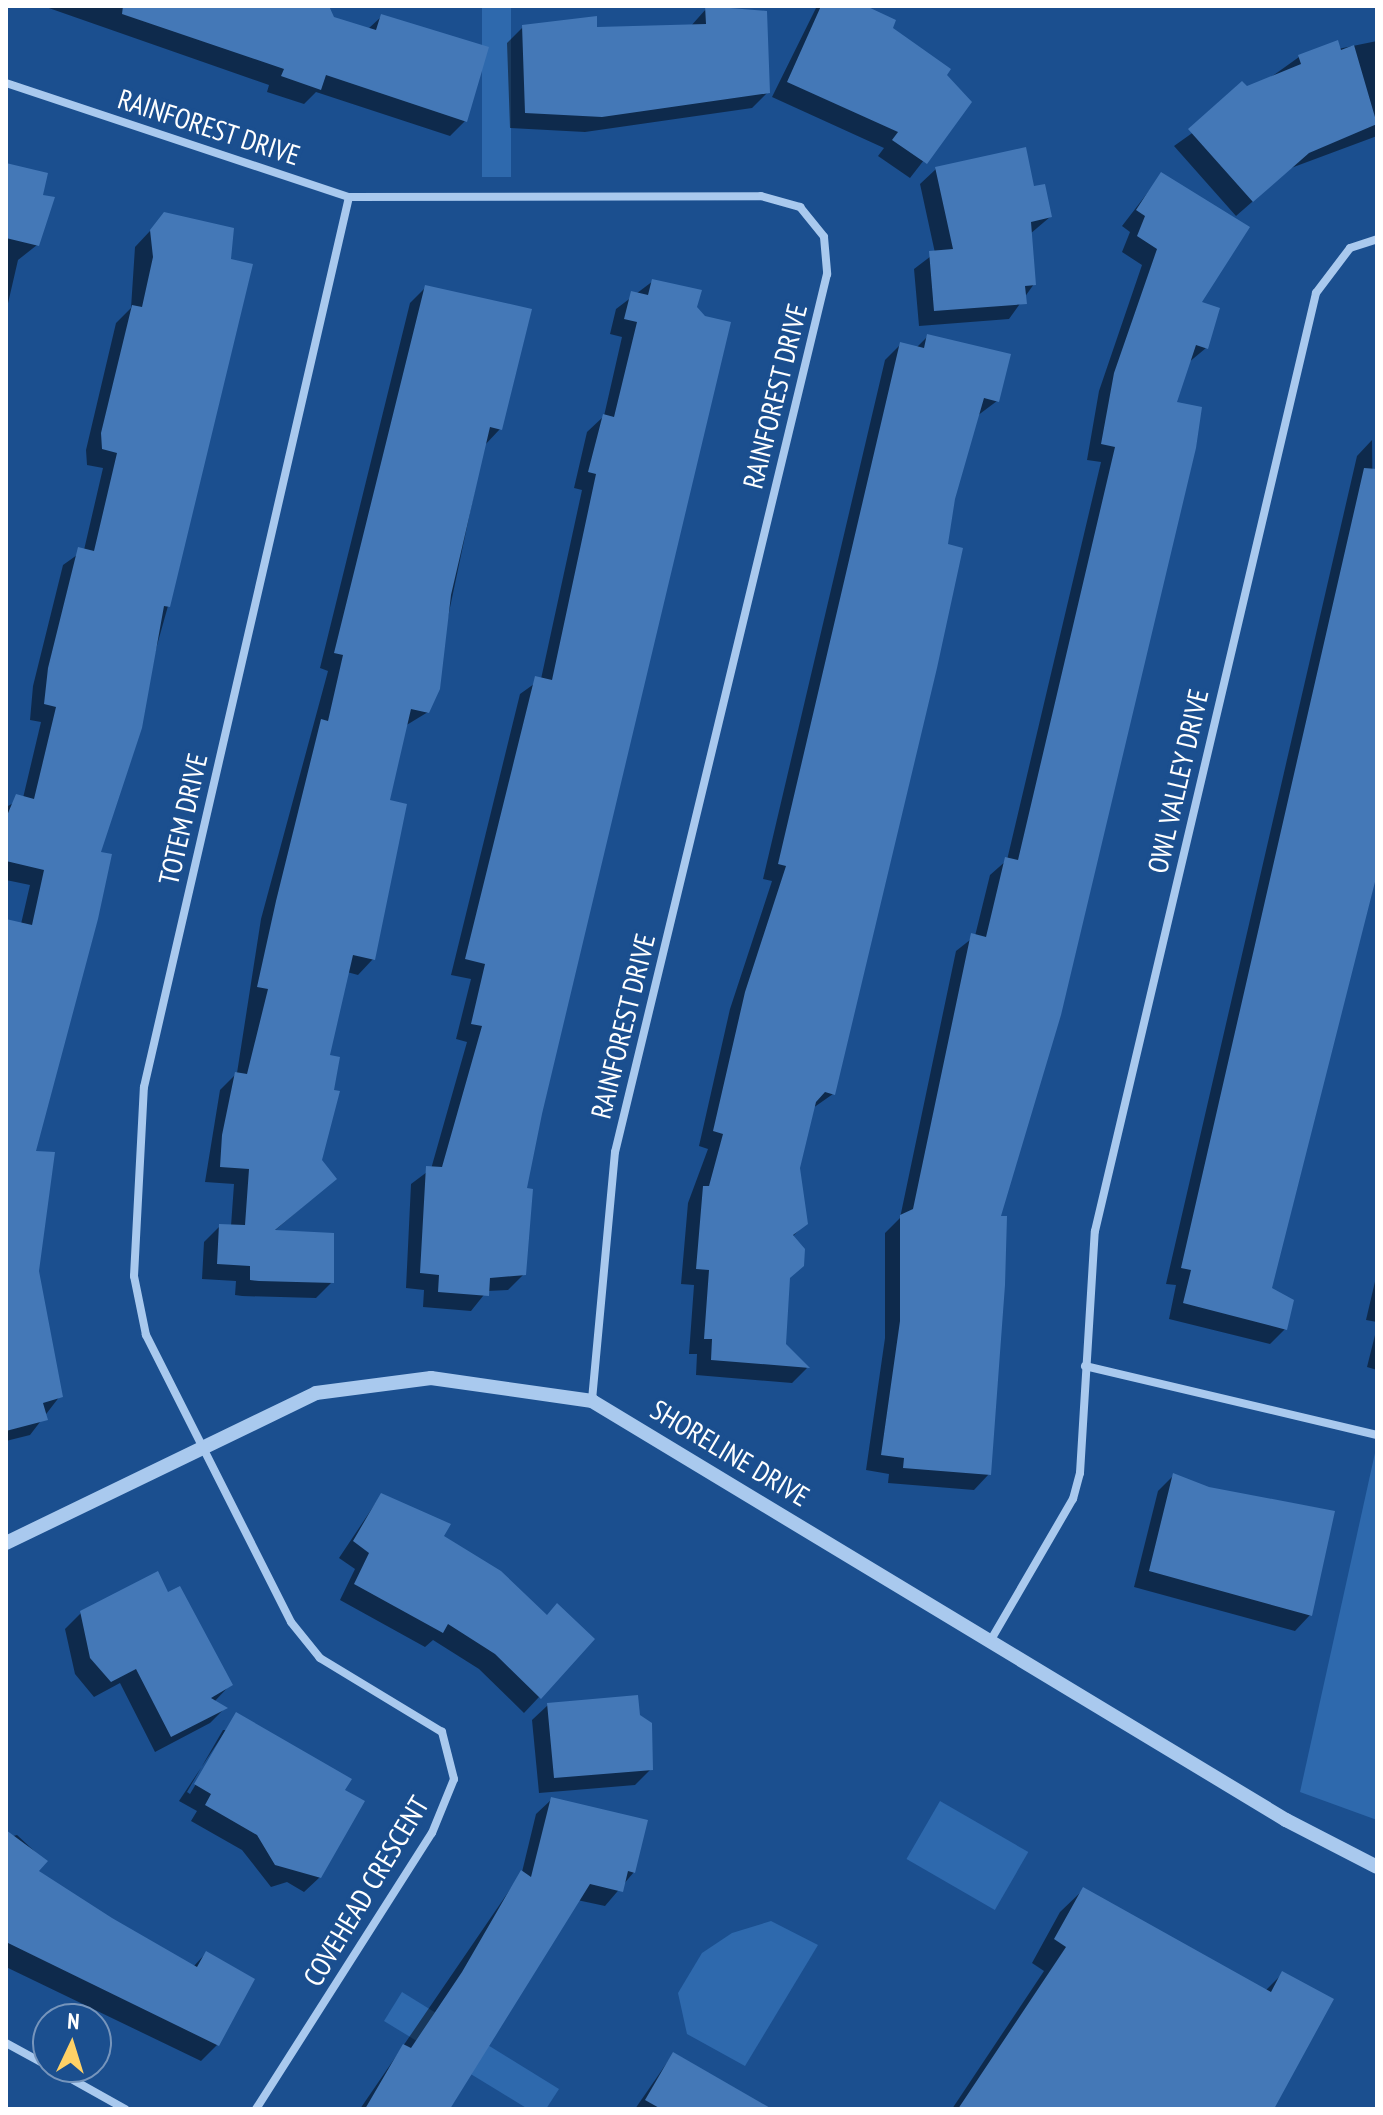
<!DOCTYPE html>
<style>
body{margin:0}
#map{position:relative;width:1383px;height:2115px;overflow:hidden;background:#1b4f8f;font-family:"PT Sans Narrow",sans-serif}
div>[style]{position:absolute}
[style*='--x']{left:calc(var(--x)*1px);top:calc(var(--y)*1px);width:calc(var(--w)*1px);rotate:calc(var(--a)*1deg)}
.green>*{inset:0;background:#2e69ad;transform-origin:0 0}
.shadow>*{inset:0;background:#0007}
.building>*{inset:0;background:#4478b7}
.minor>*{height:8px;margin:-4px;padding:0 4px;transform-origin:4px;border-radius:4px;background:#a9c9ee}
.tertiary>*{height:14px;margin:-7px;padding:0 7px;transform-origin:7px;border-radius:7px;background:#a9c9ee}
span{translate:-50% -50%;white-space:nowrap;text-align:center;line-height:1.15;-webkit-text-stroke:7px #1b4f8f;paint-order:stroke}
.street-label{font-size:28px;color:#fff}
.frame{position:absolute;inset:0;border:8px solid #fff;pointer-events:none}
.north{position:absolute;left:32px;top:2003px;width:80px;height:80px;box-sizing:border-box;background:#1b4f8f;border:2px solid #7695bc;border-radius:50%;rotate:4deg;font-size:22px;font-weight:700;line-height:32px;text-align:center;color:#fff}
.north::after{content:'';display:block;margin:auto;width:28px;height:36px;background:#ffd166;clip-path:polygon(50% 0,100% 100%,50% 72%,0 100%)}
</style>
<div id="map">
<div class="green">
<i style="left:482px;top:6px;width:29px;height:171px"></i>
<i style="clip-path:polygon(1375px 1453px,1377px 1453px,1377px 1820px,1300px 1792px)"></i>
<i style="left:940px;top:1801px;width:102px;height:67px;rotate:30deg"></i>
<i style="clip-path:polygon(771px 1921px,818px 1945px,745px 2066px,687px 2034px,678px 1993px,702px 1953px,732px 1933px)"></i>
<i style="clip-path:polygon(402px 1992px,559px 2089px,546px 2109px,528px 2109px,384px 2021px)"></i>
</div>
<div class="shadow">
<i style="clip-path:polygon(43px 6px,327px 6px,333px 18px,368px 29px,382px 16px,465px 121px,450px 136px,316px 92px,304px 104px,267px 92px,269px 85px)"></i>
<i style="clip-path:polygon(817px 6px,851px 6px,890px 28px,969px 102px,910px 178px,878px 156px,884px 148px,772px 97px)"></i>
<i style="clip-path:polygon(706px 9px,768px 92px,752px 108px,585px 132px,510px 128px,507px 43px,523px 27px,690px 27px)"></i>
<i style="clip-path:polygon(1377px 41px,1377px 136px,1291px 168px,1236px 216px,1174px 146px,1299px 57px)"></i>
<i style="clip-path:polygon(6px 165px,37px 245px,18px 260px,6px 312px)"></i>
<i style="clip-path:polygon(936px 169px,1033px 189px,1050px 217px,1030px 234px,1034px 284px,1009px 319px,919px 326px,914px 269px,935px 253px,920px 184px)"></i>
<i style="clip-path:polygon(1162px 174px,1206px 348px,1188px 363px,1174px 404px,999px 1218px,989px 1474px,974px 1490px,888px 1483px,889px 1474px,866px 1470px,885px 1338px,885px 1233px,900px 1218px,956px 951px,975px 936px,990px 875px,1007px 860px,1101px 462px,1087px 460px,1099px 391px,1142px 265px,1122px 252px,1130px 232px,1122px 226px)"></i>
<i style="clip-path:polygon(165px 215px,168px 606px,99px 853px,34px 1153px,37px 1271px,60px 1396px,30px 1435px,6px 1441px,6px 921px,21px 924px,30px 885px,6px 880px,6px 807px,23px 798px,41px 722px,30px 720px,33px 686px,63px 565px,84px 550px,103px 468px,87px 465px,86px 450px,116px 323px,131px 308px,135px 247px)"></i>
<i style="clip-path:polygon(653px 281px,525px 1190px,524px 1274px,508px 1290px,487px 1291px,471px 1311px,423px 1307px,424px 1290px,406px 1288px,411px 1184px,431px 1169px,467px 1042px,456px 1039px,471px 979px,451px 975px,520px 694px,541px 679px,582px 490px,574px 488px,587px 432px,604px 416px,622px 337px,610px 334px,616px 309px)"></i>
<i style="clip-path:polygon(426px 287px,500px 429px,484px 446px,428px 712px,405px 726px,387px 802px,373px 959px,358px 975px,347px 972px,327px 1056px,320px 1160px,335px 1179px,273px 1232px,332px 1282px,316px 1298px,242px 1296px,235px 1295px,236px 1281px,202px 1279px,204px 1242px,220px 1226px,231px 1226px,234px 1184px,205px 1182px,220px 1090px,237px 1073px,261px 919px,328px 671px,320px 668px,410px 303px)"></i>
<i style="clip-path:polygon(928px 336px,997px 401px,977px 416px,953px 499px,833px 1094px,813px 1108px,798px 1168px,806px 1223px,792px 1237px,784px 1345px,807px 1368px,792px 1383px,696px 1375px,697px 1354px,689px 1354px,694px 1285px,681px 1284px,688px 1203px,708px 1149px,699px 1146px,730px 1009px,772px 881px,763px 879px,885px 360px,901px 344px,916px 348px)"></i>
<i style="clip-path:polygon(1372px 440px,1377px 862px,1269px 1290px,1292px 1301px,1285px 1329px,1270px 1344px,1169px 1319px,1176px 1285px,1166px 1284px,1357px 456px)"></i>
<i style="clip-path:polygon(1377px 1273px,1377px 1322px,1366px 1320px)"></i>
<i style="clip-path:polygon(1377px 1327px,1377px 1370px,1367px 1367px)"></i>
<i style="clip-path:polygon(1174px 1475px,1310px 1615px,1295px 1631px,1134px 1587px,1158px 1491px)"></i>
<i style="clip-path:polygon(381px 1495px,546px 1617px,539px 1697px,524px 1713px,479px 1669px,433px 1640px,425px 1647px,340px 1600px,355px 1569px,339px 1558px)"></i>
<i style="clip-path:polygon(168px 1595px,231px 1684px,214px 1702px,225px 1708px,210px 1723px,155px 1752px,120px 1683px,94px 1697px,75px 1674px,65px 1629px,81px 1613px)"></i>
<i style="clip-path:polygon(548px 1705px,638px 1716px,651px 1769px,635px 1785px,539px 1793px,532px 1720px)"></i>
<i style="clip-path:polygon(evenodd,236px 1715px,342px 1791px,320px 1877px,304px 1892px,287px 1882px,271px 1887px,242px 1850px,191px 1821px,197px 1811px,179px 1801px,236px 1715px,223px 1730px,228px 1730px,190px 1794px,187px 1792px,223px 1730px)"></i>
<i style="clip-path:polygon(552px 1799px,634px 1872px,605px 1906px,577px 1900px,446px 2109px,360px 2109px,522px 1872px,536px 1814px)"></i>
<i style="clip-path:polygon(17px 1835px,45px 1861px,36px 1872px,111px 1920px,193px 1967px,206px 1953px,217px 2045px,201px 2061px,6px 1967px,6px 1838px)"></i>
<i style="clip-path:polygon(1084px 1889px,1265px 1991px,1283px 1973px,1272px 2109px,952px 2109px,1044px 1971px,1032px 1963px,1060px 1912px)"></i>
<i style="clip-path:polygon(673px 2054px,770px 2109px,635px 2109px)"></i>
</div>
<div class="building">
<i style="clip-path:polygon(123px 6px,329px 6px,334px 17px,376px 30px,381px 14px,489px 47px,467px 122px,326px 75px,321px 90px,281px 76px,284px 69px,122px 14px)"></i>
<i style="clip-path:polygon(705px 6px,767px 11px,770px 93px,602px 117px,525px 113px,522px 25px,597px 16px,597px 27px,706px 24px)"></i>
<i style="clip-path:polygon(821px 6px,866px 6px,896px 20px,893px 28px,951px 69px,947px 75px,972px 102px,927px 164px,892px 140px,898px 132px,787px 82px)"></i>
<i style="clip-path:polygon(1338px 40px,1341px 50px,1354px 45px,1377px 124px,1309px 153px,1253px 202px,1188px 129px,1242px 81px,1247px 86px,1301px 64px,1298px 55px)"></i>
<i style="clip-path:polygon(1026px 147px,1034px 186px,1045px 184px,1052px 217px,1031px 222px,1036px 285px,1025px 286px,1027px 304px,934px 311px,929px 251px,953px 249px,935px 167px)"></i>
<i style="clip-path:polygon(6px 163px,48px 173px,43px 195px,55px 197px,39px 246px,6px 238px)"></i>
<i style="clip-path:polygon(1161px 172px,1250px 227px,1202px 302px,1220px 308px,1208px 349px,1196px 345px,1177px 402px,1202px 407px,1196px 448px,1061px 1015px,1001px 1216px,1007px 1216px,1005px 1285px,991px 1475px,903px 1468px,904px 1458px,881px 1455px,900px 1321px,900px 1215px,913px 1209px,971px 933px,986px 937px,1005px 857px,1018px 860px,1115px 447px,1101px 444px,1114px 373px,1157px 249px,1137px 236px,1145px 216px,1136px 210px)"></i>
<i style="clip-path:polygon(164px 212px,234px 228px,231px 259px,253px 264px,170px 607px,164px 606px,142px 728px,101px 852px,112px 854px,98px 919px,36px 1151px,55px 1152px,39px 1271px,63px 1397px,43px 1403px,48px 1420px,6px 1431px,6px 919px,32px 925px,44px 870px,6px 861px,6px 818px,16px 794px,34px 799px,56px 707px,44px 704px,48px 668px,78px 547px,94px 551px,117px 453px,102px 449px,101px 433px,132px 305px,142px 307px,153px 257px,150px 230px)"></i>
<i style="clip-path:polygon(652px 279px,702px 290px,697px 307px,705px 316px,731px 322px,542px 1114px,527px 1188px,533px 1189px,526px 1275px,490px 1278px,489px 1296px,438px 1292px,439px 1275px,420px 1273px,426px 1166px,442px 1167px,482px 1026px,471px 1024px,485px 964px,465px 959px,535px 676px,552px 680px,596px 474px,588px 472px,603px 414px,614px 417px,637px 322px,624px 319px,631px 291px,648px 295px)"></i>
<i style="clip-path:polygon(425px 285px,532px 309px,502px 430px,490px 427px,451px 595px,440px 689px,429px 713px,411px 709px,390px 800px,407px 804px,375px 960px,353px 955px,330px 1055px,340px 1057px,334px 1090px,340px 1091px,322px 1160px,337px 1179px,275px 1230px,334px 1233px,334px 1283px,259px 1281px,250px 1280px,250px 1266px,217px 1264px,219px 1224px,245px 1225px,249px 1169px,220px 1167px,222px 1135px,235px 1072px,247px 1074px,268px 989px,257px 987px,276px 901px,321px 719px,328px 721px,343px 655px,334px 653px)"></i>
<i style="clip-path:polygon(927px 334px,1011px 354px,999px 402px,984px 398px,955px 499px,948px 544px,963px 548px,937px 668px,835px 1095px,825px 1092px,816px 1102px,800px 1168px,808px 1224px,793px 1235px,805px 1249px,804px 1266px,790px 1278px,786px 1344px,810px 1368px,711px 1360px,712px 1339px,704px 1339px,709px 1270px,696px 1269px,703px 1186px,709px 1186px,723px 1134px,713px 1131px,745px 992px,786px 866px,778px 864px,900px 342px,924px 348px)"></i>
<i style="clip-path:polygon(1364px 468px,1377px 469px,1377px 874px,1272px 1288px,1294px 1300px,1287px 1330px,1183px 1303px,1191px 1270px,1181px 1268px)"></i>
<i style="clip-path:polygon(1173px 1473px,1209px 1487px,1335px 1511px,1312px 1616px,1149px 1571px)"></i>
<i style="clip-path:polygon(381px 1493px,451px 1524px,444px 1536px,501px 1571px,547px 1615px,557px 1603px,595px 1639px,541px 1699px,495px 1654px,448px 1624px,443px 1633px,354px 1584px,369px 1553px,353px 1541px)"></i>
<i style="clip-path:polygon(158px 1571px,168px 1592px,180px 1586px,233px 1685px,211px 1698px,228px 1708px,171px 1737px,136px 1669px,111px 1682px,90px 1658px,80px 1611px)"></i>
<i style="clip-path:polygon(638px 1695px,640px 1715px,652px 1723px,653px 1770px,554px 1778px,547px 1703px)"></i>
<i style="clip-path:polygon(236px 1712px,352px 1779px,345px 1790px,365px 1801px,321px 1878px,275px 1865px,257px 1835px,205px 1805px,211px 1794px,194px 1784px)"></i>
<i style="clip-path:polygon(551px 1797px,648px 1820px,635px 1873px,628px 1871px,623px 1892px,590px 1884px,450px 2109px,365px 2109px,403px 2044px,411px 2048px,462px 1972px,521px 1870px,531px 1877px)"></i>
<i style="clip-path:polygon(6px 1830px,48px 1861px,39px 1871px,112px 1918px,197px 1967px,206px 1951px,255px 1979px,219px 2046px,6px 1942px)"></i>
<i style="clip-path:polygon(1083px 1887px,1271px 1992px,1282px 1971px,1334px 1999px,1274px 2109px,958px 2109px,1066px 1947px,1054px 1939px)"></i>
<i style="clip-path:polygon(673px 2052px,772px 2109px,661px 2109px,645px 2100px)"></i>
</div>
<div class="minor">
<i style="--x:6;--y:83;--w:361;--a:18.4"></i>
<i style="--x:349;--y:197;--w:412;--a:-0.1"></i>
<i style="--x:761;--y:196;--w:41;--a:15.8"></i>
<i style="--x:800;--y:207;--w:38;--a:51"></i>
<i style="--x:824;--y:237;--w:37;--a:85"></i>
<i style="--x:827;--y:274;--w:903;--a:103.57"></i>
<i style="--x:615;--y:1152;--w:250;--a:95.3"></i>
<i style="--x:1085;--y:1366;--w:300;--a:13.3"></i>
<i style="--x:992;--y:1638;--w:161;--a:-59.8"></i>
<i style="--x:1073;--y:1499;--w:27;--a:-75"></i>
<i style="--x:1080;--y:1473;--w:242;--a:-86.5"></i>
<i style="--x:1095;--y:1231;--w:964;--a:-76.74"></i>
<i style="--x:1316;--y:293;--w:56;--a:-52.9"></i>
<i style="--x:1350;--y:248;--w:28;--a:-18"></i>
<i style="--x:6;--y:2043;--w:48;--a:28.7"></i>
<i style="--x:50;--y:2067;--w:86;--a:29.2"></i>
<i style="--x:256;--y:2109;--w:327;--a:-57.5"></i>
<i style="--x:432;--y:1833;--w:58;--a:-67.8"></i>
<i style="--x:454;--y:1779;--w:49;--a:-104.3"></i>
<i style="--x:442;--y:1732;--w:143;--a:-148.8"></i>
<i style="--x:320;--y:1658;--w:46;--a:-128.9"></i>
<i style="--x:291;--y:1622;--w:322;--a:-116.8"></i>
<i style="--x:146;--y:1335;--w:60;--a:-101.5"></i>
<i style="--x:134;--y:1276;--w:189;--a:-87"></i>
<i style="--x:144;--y:1087;--w:913;--a:-77.03"></i>
</div>
<div class="tertiary">
<i style="--x:6;--y:1543;--w:344;--a:-25.8"></i>
<i style="--x:316;--y:1393;--w:116;--a:-7.4"></i>
<i style="--x:431;--y:1378;--w:163;--a:8.1"></i>
<i style="--x:592;--y:1401;--w:811;--a:31.12"></i>
<i style="--x:1286;--y:1820;--w:102;--a:27.3"></i>
</div>
<div class="street-label">
<span style="left:209px;top:127px;rotate:18deg">RAINFOREST DRIVE</span>
<span style="left:775px;top:396px;rotate:-76deg">RAINFOREST DRIVE</span>
<span style="left:1178px;top:781px;rotate:-77deg">OWL VALLEY DRIVE</span>
<span style="left:183px;top:819px;rotate:-77deg">TOTEM DRIVE</span>
<span style="left:623px;top:1026px;rotate:-76deg">RAINFOREST DRIVE</span>
<span style="left:730px;top:1453px;rotate:31deg">SHORELINE DRIVE</span>
<span style="left:366px;top:1891px;rotate:-59deg">COVEHEAD CRESCENT</span>
</div>
<div class="frame"></div>
<div class="north">N</div>
</div>
